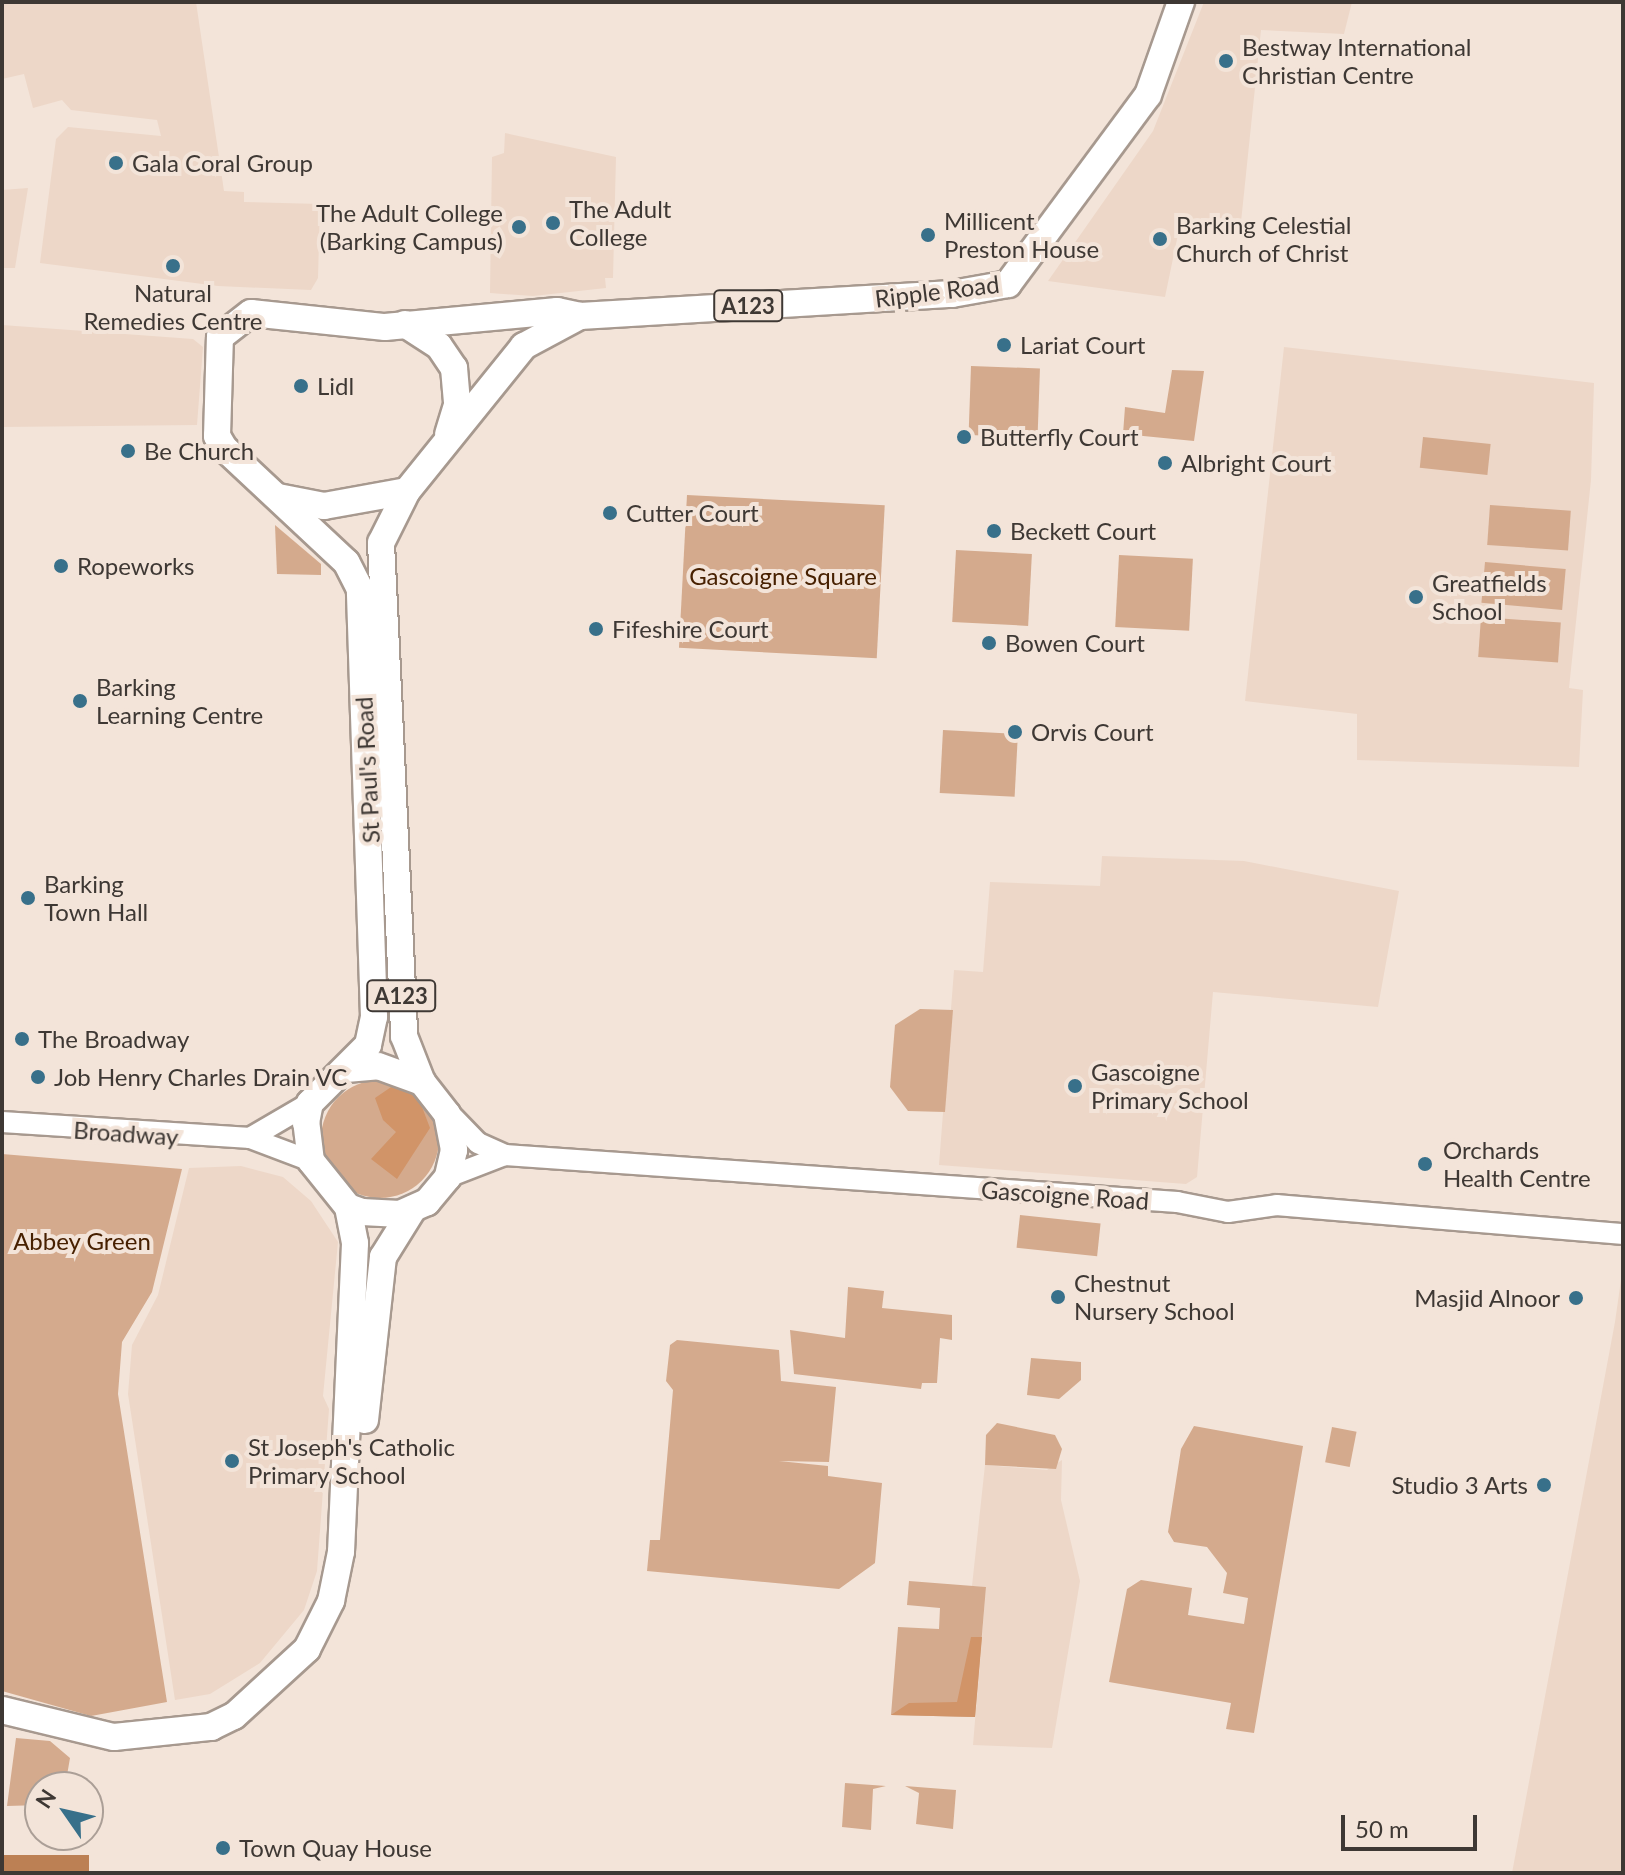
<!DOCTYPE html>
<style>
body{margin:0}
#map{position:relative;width:1625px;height:1875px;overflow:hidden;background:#f3e4d9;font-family:Lato,sans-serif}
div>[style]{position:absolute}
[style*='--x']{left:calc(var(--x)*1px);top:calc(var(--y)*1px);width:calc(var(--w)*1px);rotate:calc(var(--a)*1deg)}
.built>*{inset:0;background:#edd7c8}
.green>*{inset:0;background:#d4aa8d;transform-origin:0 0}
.round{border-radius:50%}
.forest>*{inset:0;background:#d19468}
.water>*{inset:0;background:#bc8054;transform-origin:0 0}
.roads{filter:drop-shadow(2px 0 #a7998f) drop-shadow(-2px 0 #a7998f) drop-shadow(0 2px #a7998f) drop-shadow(0 -2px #a7998f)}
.tertiary>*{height:20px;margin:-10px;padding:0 10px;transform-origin:10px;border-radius:10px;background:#fff}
.primary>*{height:26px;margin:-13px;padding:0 13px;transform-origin:13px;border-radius:13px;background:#fff}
.dots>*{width:22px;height:22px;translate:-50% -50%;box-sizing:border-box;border:4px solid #f3e4d9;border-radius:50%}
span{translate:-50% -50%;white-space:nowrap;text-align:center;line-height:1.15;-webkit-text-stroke:8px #f3e4d9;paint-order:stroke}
.shield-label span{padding:2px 6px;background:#f3e4d9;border:2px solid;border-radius:6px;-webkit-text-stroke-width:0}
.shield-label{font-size:22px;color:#3e3834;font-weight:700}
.poi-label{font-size:24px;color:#3e3834}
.left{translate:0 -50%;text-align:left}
.right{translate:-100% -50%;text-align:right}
.street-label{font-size:24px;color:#3e3834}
.park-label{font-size:24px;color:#472000}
.frame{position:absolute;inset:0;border:4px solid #3e3834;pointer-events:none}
.north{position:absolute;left:24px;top:1771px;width:80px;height:80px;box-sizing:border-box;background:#f3e4d9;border:2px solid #ab9f97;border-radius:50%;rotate:304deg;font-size:22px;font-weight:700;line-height:32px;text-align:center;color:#3e3834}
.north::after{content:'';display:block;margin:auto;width:28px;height:36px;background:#38708a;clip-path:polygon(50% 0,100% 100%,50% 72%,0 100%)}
.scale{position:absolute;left:1341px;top:1815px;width:136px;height:36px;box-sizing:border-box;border:4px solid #3e3834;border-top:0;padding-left:10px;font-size:24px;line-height:28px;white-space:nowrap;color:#3e3834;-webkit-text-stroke:6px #f3e4d9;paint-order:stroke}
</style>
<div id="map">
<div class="built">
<i style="clip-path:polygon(2px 2px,196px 2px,224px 191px,244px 192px,244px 202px,320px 204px,318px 278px,311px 290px,218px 286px,40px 263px,56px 139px,68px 127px,161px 136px,157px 120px,71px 110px,62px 100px,33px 108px,24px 74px,2px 79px)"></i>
<i style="clip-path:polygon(1204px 2px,1352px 2px,1344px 34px,1261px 30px,1241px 222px,1181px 220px,1165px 297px,1048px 281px,1153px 131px)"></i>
<i style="clip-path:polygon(505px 133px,616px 157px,613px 278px,605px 278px,606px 288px,533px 296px,490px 293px,492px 157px,504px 153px)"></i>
<i style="clip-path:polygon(28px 188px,15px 268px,2px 268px,2px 190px)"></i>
<i style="clip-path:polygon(2px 325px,193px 339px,203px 347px,197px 425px,2px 427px)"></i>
<i style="clip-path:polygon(1284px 347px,1594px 383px,1591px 480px,1569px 688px,1583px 690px,1579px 767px,1357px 760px,1357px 714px,1245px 701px)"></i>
<i style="clip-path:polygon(1102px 856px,1244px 861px,1399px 891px,1378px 1007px,1213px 992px,1197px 1177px,1186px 1184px,939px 1165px,954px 970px,983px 972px,990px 882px,1100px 886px)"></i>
<i style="clip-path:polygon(241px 1166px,283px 1177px,311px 1201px,338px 1242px,323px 1396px,329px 1409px,317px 1571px,304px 1610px,260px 1663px,210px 1694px,175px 1700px,128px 1394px,132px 1345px,158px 1295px,189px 1168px)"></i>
<i style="clip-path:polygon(1623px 1266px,1623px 1873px,1512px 1873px,1615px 1322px)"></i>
<i style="clip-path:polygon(1062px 1460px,1061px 1500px,1080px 1581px,1052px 1748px,973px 1745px,986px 1587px,972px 1586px,985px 1465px,1047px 1470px)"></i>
</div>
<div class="green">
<i style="left:971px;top:366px;width:69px;height:69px;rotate:2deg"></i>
<i style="clip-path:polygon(1172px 370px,1204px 371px,1194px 441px,1123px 434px,1125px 407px,1165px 413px)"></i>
<i style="left:1423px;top:437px;width:68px;height:31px;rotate:6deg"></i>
<i style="left:687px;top:495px;width:198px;height:153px;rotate:3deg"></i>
<i style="left:1490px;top:505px;width:81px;height:40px;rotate:4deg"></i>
<i style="clip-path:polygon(275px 525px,321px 564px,321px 575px,277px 574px)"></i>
<i style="left:956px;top:550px;width:76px;height:72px;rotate:3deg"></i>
<i style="left:1119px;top:555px;width:74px;height:72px;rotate:3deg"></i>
<i style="left:1485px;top:562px;width:81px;height:41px;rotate:5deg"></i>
<i style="left:1481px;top:617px;width:80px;height:40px;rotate:4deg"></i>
<i style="left:943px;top:730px;width:75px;height:63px;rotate:3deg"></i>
<i style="clip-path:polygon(920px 1009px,953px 1010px,945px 1112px,908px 1111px,890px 1087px,895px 1025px)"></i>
<i class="round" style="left:321px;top:1080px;width:118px;height:118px"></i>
<i style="clip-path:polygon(2px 1154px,182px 1169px,152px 1292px,122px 1342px,118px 1394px,167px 1702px,91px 1716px,2px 1691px)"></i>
<i style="left:1020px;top:1215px;width:81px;height:33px;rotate:6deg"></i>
<i style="clip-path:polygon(848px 1287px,884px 1291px,882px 1308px,952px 1315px,952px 1340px,940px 1338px,937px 1383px,922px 1383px,921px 1389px,794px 1374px,790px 1330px,845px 1338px)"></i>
<i style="clip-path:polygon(677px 1340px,779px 1350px,781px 1381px,836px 1387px,829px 1462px,779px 1461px,828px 1466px,828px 1476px,882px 1483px,875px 1563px,839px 1589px,647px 1571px,650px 1540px,660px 1540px,673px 1390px,666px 1381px,670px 1345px)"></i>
<i style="clip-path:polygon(1031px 1358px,1081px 1362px,1081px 1380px,1059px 1399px,1027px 1395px)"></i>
<i style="clip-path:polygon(997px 1423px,1055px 1435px,1062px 1449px,1056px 1469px,985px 1465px,986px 1435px)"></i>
<i style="clip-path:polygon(1194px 1426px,1303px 1446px,1254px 1733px,1226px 1729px,1231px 1703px,1109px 1682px,1127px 1589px,1141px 1580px,1192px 1588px,1188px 1615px,1244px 1624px,1248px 1598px,1223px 1593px,1227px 1573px,1207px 1547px,1174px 1542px,1168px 1532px,1181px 1449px)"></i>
<i style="left:1332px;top:1427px;width:25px;height:36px;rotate:11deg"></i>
<i style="clip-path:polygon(909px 1581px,986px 1587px,975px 1717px,891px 1715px,898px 1627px,939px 1629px,940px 1608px,907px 1605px)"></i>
<i style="clip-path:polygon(16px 1738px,50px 1741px,70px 1758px,65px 1787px,40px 1787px,40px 1805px,7px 1806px)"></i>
<i style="clip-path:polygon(845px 1783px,886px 1786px,873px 1789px,871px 1830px,842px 1827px)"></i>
<i style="clip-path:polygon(905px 1786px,956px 1790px,953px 1829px,916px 1824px,919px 1793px)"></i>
</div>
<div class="forest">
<i style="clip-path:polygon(397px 1083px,419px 1099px,430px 1128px,397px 1179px,371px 1159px,396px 1132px,383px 1120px,375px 1098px)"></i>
<i style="clip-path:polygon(971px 1637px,982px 1637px,975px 1717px,891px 1715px,909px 1703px,957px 1702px)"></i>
</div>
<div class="water">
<i style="left:2px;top:1855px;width:87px;height:18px"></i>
</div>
<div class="roads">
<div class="tertiary">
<i style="--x:446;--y:1110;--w:46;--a:45.9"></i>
<i style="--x:478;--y:1143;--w:30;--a:24"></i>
<i style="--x:2;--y:1122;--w:249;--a:3.7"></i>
<i style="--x:250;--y:1138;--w:65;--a:20.7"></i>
<i style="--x:250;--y:1138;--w:69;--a:-30.3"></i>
<i style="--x:448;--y:1177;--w:61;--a:-21.1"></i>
<i style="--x:505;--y:1155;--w:674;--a:4"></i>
<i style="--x:1177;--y:1202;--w:52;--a:11.1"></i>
<i style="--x:1228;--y:1212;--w:49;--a:-8.1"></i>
<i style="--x:1277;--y:1205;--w:347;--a:4.8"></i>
</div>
<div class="primary">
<i style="--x:580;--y:316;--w:64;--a:151.8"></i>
<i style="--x:524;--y:346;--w:186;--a:128.9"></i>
<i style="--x:407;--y:491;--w:58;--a:116.6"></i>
<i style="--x:381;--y:543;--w:494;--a:87.3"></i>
<i style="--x:404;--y:1036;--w:49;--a:68.6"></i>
<i style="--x:422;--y:1082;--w:41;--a:52"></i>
<i style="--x:447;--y:1114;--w:37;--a:79"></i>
<i style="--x:454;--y:1150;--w:28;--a:103"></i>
<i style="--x:448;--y:1177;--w:33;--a:130"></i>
<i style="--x:427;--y:1202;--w:30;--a:156"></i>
<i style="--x:400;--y:1214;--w:38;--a:-177"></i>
<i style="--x:362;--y:1212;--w:15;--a:-160"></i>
<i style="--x:348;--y:1207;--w:59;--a:-128.8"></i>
<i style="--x:311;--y:1161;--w:38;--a:-97"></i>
<i style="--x:306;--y:1123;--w:20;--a:-79"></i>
<i style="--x:310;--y:1103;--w:82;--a:-45"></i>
<i style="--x:368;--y:1045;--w:29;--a:-78"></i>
<i style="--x:374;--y:1017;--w:428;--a:-91.9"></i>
<i style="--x:360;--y:589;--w:30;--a:-117"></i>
<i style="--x:346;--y:562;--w:167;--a:-136.9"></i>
<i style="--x:224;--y:448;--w:14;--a:-120"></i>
<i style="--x:217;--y:436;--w:99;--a:-88.3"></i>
<i style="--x:220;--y:337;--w:39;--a:-38"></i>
<i style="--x:251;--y:313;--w:135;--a:6"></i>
<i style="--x:385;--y:327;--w:173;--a:-5.3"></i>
<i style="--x:557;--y:311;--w:24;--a:12"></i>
<i style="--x:580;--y:316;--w:373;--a:-3.4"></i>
<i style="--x:952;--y:294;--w:57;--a:-10.1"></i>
<i style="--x:1008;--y:284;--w:235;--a:-53.5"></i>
<i style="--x:1148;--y:95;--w:99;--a:-70.5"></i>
<i style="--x:405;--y:324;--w:40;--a:32.9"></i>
<i style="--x:439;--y:346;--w:27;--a:56"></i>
<i style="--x:454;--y:368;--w:37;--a:85"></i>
<i style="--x:457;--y:405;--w:30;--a:107"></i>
<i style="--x:278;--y:497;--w:47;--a:11.1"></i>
<i style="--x:324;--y:506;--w:84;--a:-10.2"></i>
<i style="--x:346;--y:1069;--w:32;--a:-5"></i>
<i style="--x:378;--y:1066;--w:47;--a:20"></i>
<i style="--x:365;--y:1420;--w:164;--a:-83.7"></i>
<i style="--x:383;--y:1257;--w:57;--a:-58"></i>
<i style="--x:2;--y:1710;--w:115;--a:13.6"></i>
<i style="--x:114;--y:1737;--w:98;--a:-5.9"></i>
<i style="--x:211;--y:1727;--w:25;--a:-26"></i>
<i style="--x:234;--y:1716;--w:99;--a:-42.5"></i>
<i style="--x:307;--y:1649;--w:54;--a:-63.4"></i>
<i style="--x:331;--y:1601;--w:50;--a:-78.5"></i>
<i style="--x:341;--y:1552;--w:309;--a:-87.4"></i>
<i style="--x:355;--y:1243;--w:37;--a:-101"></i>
</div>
</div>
<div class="dots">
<i style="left:1226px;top:61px;background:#38708a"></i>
<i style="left:116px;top:163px;background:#38708a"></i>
<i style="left:553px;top:223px;background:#38708a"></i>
<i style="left:519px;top:227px;background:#38708a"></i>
<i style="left:928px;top:235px;background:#38708a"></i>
<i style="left:1160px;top:239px;background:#38708a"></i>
<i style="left:173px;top:266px;background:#38708a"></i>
<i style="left:1004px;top:345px;background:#38708a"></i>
<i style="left:301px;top:386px;background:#38708a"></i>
<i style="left:964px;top:437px;background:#38708a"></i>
<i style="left:128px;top:451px;background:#38708a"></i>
<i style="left:1165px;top:463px;background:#38708a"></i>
<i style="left:610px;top:513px;background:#38708a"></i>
<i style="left:994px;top:531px;background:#38708a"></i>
<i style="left:61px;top:566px;background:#38708a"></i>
<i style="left:1416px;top:597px;background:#38708a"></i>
<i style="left:596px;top:629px;background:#38708a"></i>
<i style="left:989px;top:643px;background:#38708a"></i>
<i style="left:80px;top:701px;background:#38708a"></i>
<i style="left:1015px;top:732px;background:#38708a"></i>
<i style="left:28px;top:898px;background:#38708a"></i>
<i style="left:22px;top:1039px;background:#38708a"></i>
<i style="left:38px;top:1077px;background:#38708a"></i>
<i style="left:1075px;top:1086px;background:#38708a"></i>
<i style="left:1425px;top:1164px;background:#38708a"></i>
<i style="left:1058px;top:1297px;background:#38708a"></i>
<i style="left:1576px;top:1298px;background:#38708a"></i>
<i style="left:232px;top:1461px;background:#38708a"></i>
<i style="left:1544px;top:1485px;background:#38708a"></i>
<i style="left:223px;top:1848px;background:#38708a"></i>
</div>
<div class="shield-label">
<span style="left:748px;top:306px">A123</span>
<span style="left:401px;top:996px">A123</span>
</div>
<div class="poi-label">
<span class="left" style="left:1242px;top:61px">Bestway International<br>Christian Centre</span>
<span class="left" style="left:132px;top:163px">Gala Coral Group</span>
<span class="left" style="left:569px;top:223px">The Adult<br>College</span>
<span class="right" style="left:503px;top:227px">The Adult College<br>(Barking Campus)</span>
<span class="left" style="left:944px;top:235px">Millicent<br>Preston House</span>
<span class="left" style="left:1176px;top:239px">Barking Celestial<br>Church of Christ</span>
<span style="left:173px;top:307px">Natural<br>Remedies Centre</span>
<span class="left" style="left:1020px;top:345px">Lariat Court</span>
<span class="left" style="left:317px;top:386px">Lidl</span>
<span class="left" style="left:980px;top:437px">Butterfly Court</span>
<span class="left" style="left:144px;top:451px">Be Church</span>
<span class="left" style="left:1181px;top:463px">Albright Court</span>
<span class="left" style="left:626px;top:513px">Cutter Court</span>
<span class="left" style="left:1010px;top:531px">Beckett Court</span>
<span class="left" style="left:77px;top:566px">Ropeworks</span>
<span class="left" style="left:1432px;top:597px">Greatfields<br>School</span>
<span class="left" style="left:612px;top:629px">Fifeshire Court</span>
<span class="left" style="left:1005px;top:643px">Bowen Court</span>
<span class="left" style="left:96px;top:701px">Barking<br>Learning Centre</span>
<span class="left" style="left:1031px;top:732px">Orvis Court</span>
<span class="left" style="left:44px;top:898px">Barking<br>Town Hall</span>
<span class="left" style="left:38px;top:1039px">The Broadway</span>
<span class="left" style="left:1091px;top:1086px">Gascoigne<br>Primary School</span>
<span class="left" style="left:54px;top:1077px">Job Henry Charles Drain VC</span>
<span class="left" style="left:1443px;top:1164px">Orchards<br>Health Centre</span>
<span class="left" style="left:1074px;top:1297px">Chestnut<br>Nursery School</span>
<span class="right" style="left:1560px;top:1298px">Masjid Alnoor</span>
<span class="left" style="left:248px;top:1461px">St Joseph's Catholic<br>Primary School</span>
<span class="right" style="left:1528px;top:1485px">Studio 3 Arts</span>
<span class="left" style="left:239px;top:1848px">Town Quay House</span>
</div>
<div class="street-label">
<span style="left:937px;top:291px;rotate:-7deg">Ripple Road</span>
<span style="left:367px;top:770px;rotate:-93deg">St Paul's Road</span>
<span style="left:126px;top:1133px;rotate:4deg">Broadway</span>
<span style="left:1065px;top:1195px;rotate:4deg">Gascoigne Road</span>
</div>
<div class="park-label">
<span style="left:783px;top:576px">Gascoigne Square</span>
<span style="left:82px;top:1241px">Abbey Green</span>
</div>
<div class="frame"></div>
<div class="north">N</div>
<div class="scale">50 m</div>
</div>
